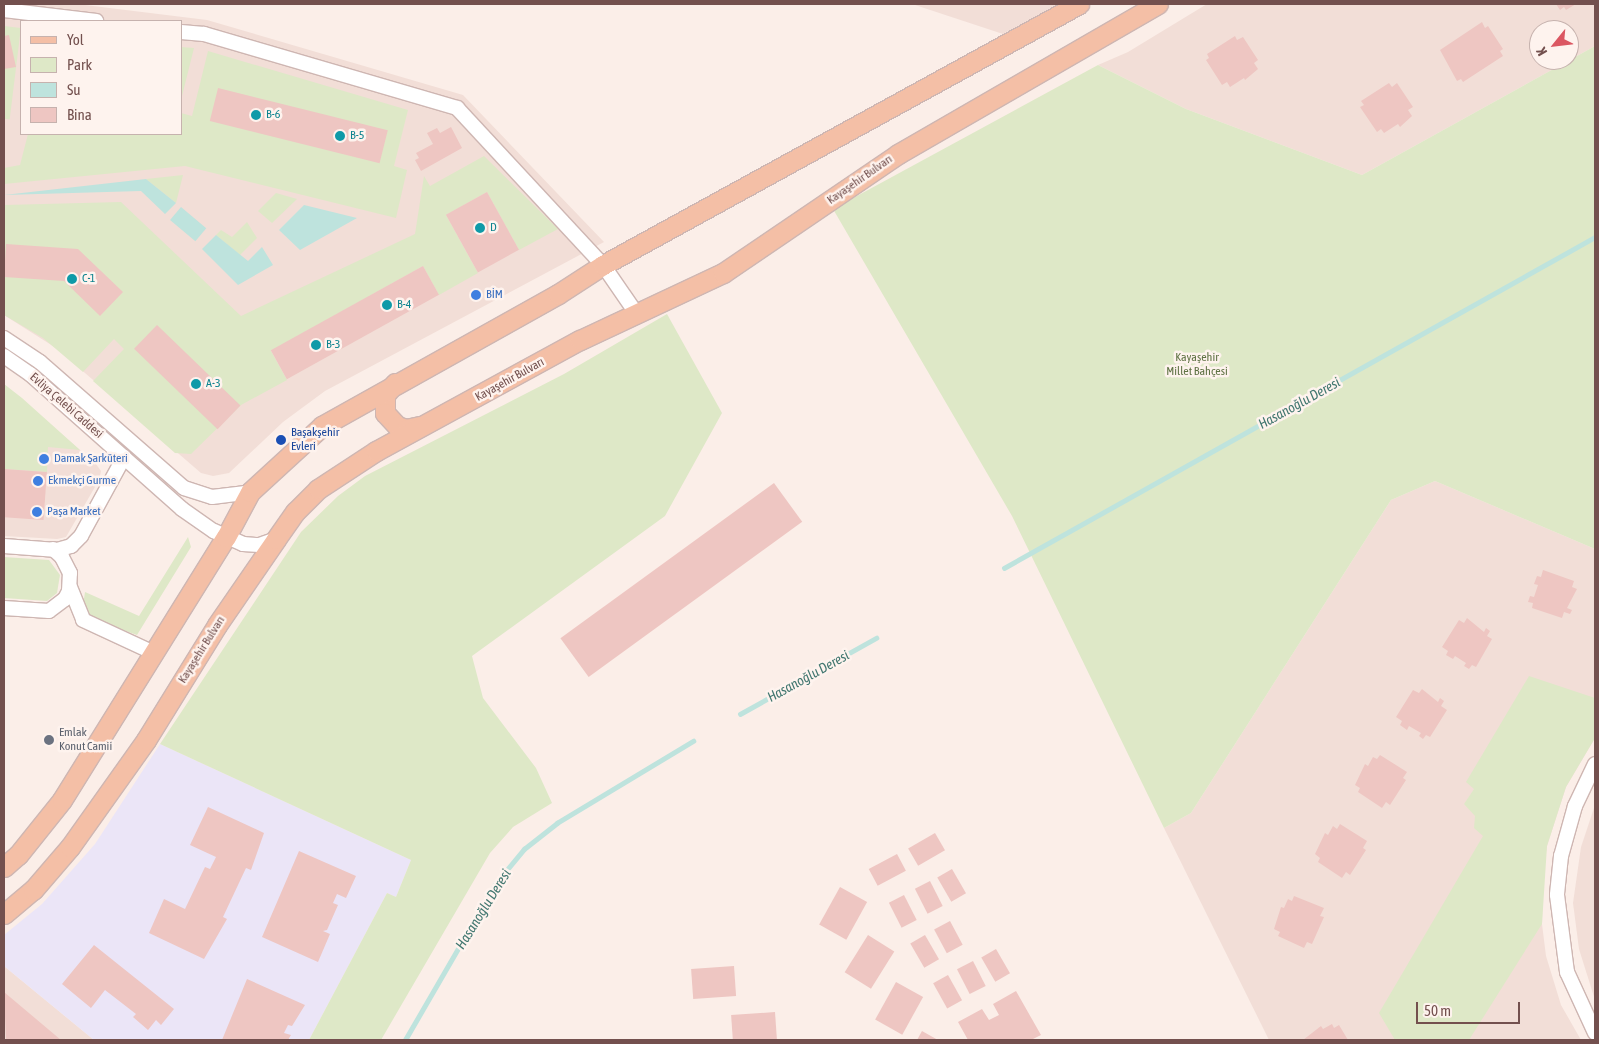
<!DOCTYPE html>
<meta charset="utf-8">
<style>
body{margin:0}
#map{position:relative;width:1599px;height:1044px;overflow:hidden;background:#fbeee8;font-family:"Asap Condensed",sans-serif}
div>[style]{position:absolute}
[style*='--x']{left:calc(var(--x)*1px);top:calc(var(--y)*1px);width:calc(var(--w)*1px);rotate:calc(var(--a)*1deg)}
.residential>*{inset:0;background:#f2ded7}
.education>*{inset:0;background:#ebe5f7}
.green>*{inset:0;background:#dee8c7;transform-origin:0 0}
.water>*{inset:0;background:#bee3dd;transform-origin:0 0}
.stream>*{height:4.5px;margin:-2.25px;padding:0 2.25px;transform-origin:2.25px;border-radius:2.25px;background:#bee3dd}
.building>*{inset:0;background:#eec6c2;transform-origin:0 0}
.roads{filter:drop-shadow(1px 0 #ceb6b2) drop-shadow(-1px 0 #ceb6b2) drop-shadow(0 1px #ceb6b2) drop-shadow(0 -1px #ceb6b2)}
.minor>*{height:14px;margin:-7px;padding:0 7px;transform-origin:7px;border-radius:7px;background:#fff}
.major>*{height:19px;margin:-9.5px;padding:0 9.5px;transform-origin:9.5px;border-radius:9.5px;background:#f4bfa6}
.dots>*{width:14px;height:14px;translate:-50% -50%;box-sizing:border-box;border:2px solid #fef3ee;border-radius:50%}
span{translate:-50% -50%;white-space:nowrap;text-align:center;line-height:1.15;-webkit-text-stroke:5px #fef3ee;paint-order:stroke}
.culture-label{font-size:12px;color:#0d838f}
.left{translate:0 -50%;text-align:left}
.street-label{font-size:12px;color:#73504e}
.shop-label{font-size:12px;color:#366cbe}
.park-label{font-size:12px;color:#5f7244}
.transit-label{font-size:12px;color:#164399}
.worship-label{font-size:12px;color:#5b616d}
.water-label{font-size:14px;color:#427770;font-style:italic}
.frame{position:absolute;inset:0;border:5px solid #73504e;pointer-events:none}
.legend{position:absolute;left:20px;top:20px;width:162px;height:115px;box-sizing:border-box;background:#fef3ee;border:1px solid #c6b2ae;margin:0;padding:6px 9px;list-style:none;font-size:15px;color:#73504e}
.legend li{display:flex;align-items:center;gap:10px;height:25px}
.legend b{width:25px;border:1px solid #c6b2ae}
.north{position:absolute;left:1529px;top:20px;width:50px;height:50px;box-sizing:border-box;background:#fef3ee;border:1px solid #c6b2ae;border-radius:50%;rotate:241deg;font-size:14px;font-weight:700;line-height:20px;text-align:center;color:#73504e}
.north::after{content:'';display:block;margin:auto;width:18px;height:22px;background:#db5762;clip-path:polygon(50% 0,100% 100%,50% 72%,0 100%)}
.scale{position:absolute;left:1416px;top:1002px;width:104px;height:22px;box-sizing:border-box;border:2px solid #73504e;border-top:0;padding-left:6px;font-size:15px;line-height:18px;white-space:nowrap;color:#73504e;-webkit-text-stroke:4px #fef3ee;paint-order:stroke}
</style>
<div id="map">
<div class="residential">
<i style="clip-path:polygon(evenodd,4px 4px,77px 4px,207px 20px,463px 95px,604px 242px,325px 391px,283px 422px,229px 473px,213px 476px,201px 473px,56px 348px,4px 315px,4px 4px,21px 21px,181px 21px,181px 134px,21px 134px,21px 21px)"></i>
<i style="clip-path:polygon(912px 4px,1061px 4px,1003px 34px)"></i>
<i style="clip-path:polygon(evenodd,1207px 4px,1595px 4px,1595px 46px,1362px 175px,1186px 109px,1098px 65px,1128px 52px,1207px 4px,1539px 30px,1569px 30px,1569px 60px,1539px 60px,1539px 30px)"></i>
<i style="clip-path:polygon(4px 384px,96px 464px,101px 471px,99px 480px,66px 537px,57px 539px,4px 536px)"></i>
<i style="clip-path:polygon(1435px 481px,1595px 549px,1595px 738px,1566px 787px,1547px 846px,1543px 877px,1542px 924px,1546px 956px,1561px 1005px,1581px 1040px,1269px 1040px,1164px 828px,1191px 813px,1391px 500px)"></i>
<i style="clip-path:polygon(1595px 805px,1595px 1000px,1579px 949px,1573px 903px,1581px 847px)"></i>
<i style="clip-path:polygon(4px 966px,94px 1040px,4px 1040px)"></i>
</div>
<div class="education">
<i style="clip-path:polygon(160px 744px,411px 860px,396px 897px,387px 893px,309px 1040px,94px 1040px,4px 966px,4px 935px,42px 904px,95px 844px)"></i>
</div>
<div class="green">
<i style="left:4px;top:26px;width:17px;height:92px;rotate:7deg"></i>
<i style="clip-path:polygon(1595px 46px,1595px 549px,1435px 481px,1391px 500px,1191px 813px,1164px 828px,1012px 516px,833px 209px,1098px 65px,1186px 109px,1362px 175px)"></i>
<i style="clip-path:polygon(181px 47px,194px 48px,181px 100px)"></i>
<i style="clip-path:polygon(208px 51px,408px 110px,394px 166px,407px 170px,396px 218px,185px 166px,4px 184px,4px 168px,20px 165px,28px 134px,181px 134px,181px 113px,192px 116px)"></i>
<i style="clip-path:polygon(484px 156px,558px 229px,519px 250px,487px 192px,446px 215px,478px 273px,439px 295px,423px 266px,271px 351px,287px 380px,241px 405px,191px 454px,175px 453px,93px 381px,124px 349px,114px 339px,83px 372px,43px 338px,4px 315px,4px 205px,121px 202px,241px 316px,415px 234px,424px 176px,430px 186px)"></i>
<i style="clip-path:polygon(183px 175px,176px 203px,146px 179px)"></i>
<i style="clip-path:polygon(276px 193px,297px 199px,272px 223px,258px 211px)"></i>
<i style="clip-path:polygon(247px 222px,257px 238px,240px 255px,216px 235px,221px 230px,232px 237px)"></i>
<i style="clip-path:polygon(667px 314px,722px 413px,665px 516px,472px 656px,483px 698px,536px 768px,552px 803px,513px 827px,490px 853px,381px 1040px,309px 1040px,387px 893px,396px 897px,411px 860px,160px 744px,301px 532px,338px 496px,365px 476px,564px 374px)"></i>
<i style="clip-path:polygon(4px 384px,22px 398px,80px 450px,48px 447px,47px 472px,4px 469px)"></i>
<i style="clip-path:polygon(188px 537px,191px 547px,137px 635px,92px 619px,82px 612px,85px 592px,139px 616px)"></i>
<i style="clip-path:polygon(4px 557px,49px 560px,60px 575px,57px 593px,47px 601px,4px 598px)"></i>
<i style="clip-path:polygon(1529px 676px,1595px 698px,1595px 738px,1566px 787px,1547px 846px,1542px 924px,1469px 1040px,1395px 1040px,1379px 1013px,1483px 836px,1474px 828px,1475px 816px,1464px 804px,1474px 789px,1466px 782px)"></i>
</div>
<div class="water">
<i style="clip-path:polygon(146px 179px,176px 203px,165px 214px,141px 191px,4px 195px)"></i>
<i style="clip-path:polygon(304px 205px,357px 218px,300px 250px,279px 230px)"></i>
<i style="left:181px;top:207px;width:33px;height:17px;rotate:40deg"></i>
<i style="clip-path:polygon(216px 235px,248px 261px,262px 247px,273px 265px,238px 285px,202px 249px)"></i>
</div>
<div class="stream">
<i style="--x:1004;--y:568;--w:677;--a:-29.25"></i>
<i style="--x:740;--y:714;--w:156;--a:-29.2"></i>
<i style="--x:405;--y:1040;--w:181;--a:-59.9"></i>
<i style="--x:496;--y:883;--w:44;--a:-50.5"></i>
<i style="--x:524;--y:849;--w:42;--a:-38.2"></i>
<i style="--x:557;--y:823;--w:159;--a:-31.1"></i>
</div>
<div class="building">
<i style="clip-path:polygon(1556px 4px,1576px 4px,1566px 10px,1564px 7px,1560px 10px)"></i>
<i style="clip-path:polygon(1482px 22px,1485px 28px,1488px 26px,1503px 49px,1500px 51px,1503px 56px,1463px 82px,1461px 79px,1457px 81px,1440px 50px)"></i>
<i style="clip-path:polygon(9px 35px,16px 67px,4px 69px,4px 36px)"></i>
<i style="clip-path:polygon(1235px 36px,1237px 40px,1243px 37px,1258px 60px,1254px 63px,1258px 69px,1245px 80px,1244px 78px,1230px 87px,1227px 82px,1222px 85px,1206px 60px,1209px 58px,1207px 54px)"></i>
<i style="clip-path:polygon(1389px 83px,1392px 87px,1397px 83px,1413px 107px,1408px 110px,1412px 116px,1400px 127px,1398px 124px,1384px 133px,1381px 129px,1377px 132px,1360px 107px,1364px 105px,1361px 101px)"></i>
<i style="left:218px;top:88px;width:175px;height:34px;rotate:14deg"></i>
<i style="clip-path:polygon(451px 127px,462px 148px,421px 171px,415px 160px,419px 158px,416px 153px,433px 144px,427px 133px,437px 128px,440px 133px)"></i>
<i style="left:487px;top:192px;width:66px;height:47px;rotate:61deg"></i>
<i style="clip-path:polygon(6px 244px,78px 249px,123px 292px,100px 316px,64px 281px,4px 277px)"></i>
<i style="left:423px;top:266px;width:33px;height:174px;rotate:61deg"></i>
<i style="left:157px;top:325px;width:116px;height:33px;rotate:44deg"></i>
<i style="left:4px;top:469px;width:43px;height:48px;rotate:4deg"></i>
<i style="left:774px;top:483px;width:48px;height:264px;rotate:54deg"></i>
<i style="clip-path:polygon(1543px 570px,1574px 581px,1572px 587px,1577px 589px,1567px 608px,1572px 610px,1570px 614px,1564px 612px,1562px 618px,1532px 608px,1533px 603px,1528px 602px,1530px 596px,1534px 597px,1538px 585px,1534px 584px,1537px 576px,1541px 577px)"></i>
<i style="clip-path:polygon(1467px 618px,1484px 632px,1486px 628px,1490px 631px,1487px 636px,1492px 639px,1476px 667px,1472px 665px,1469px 669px,1464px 666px,1466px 663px,1455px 656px,1453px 659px,1446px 655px,1448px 651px,1442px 647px,1459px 620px,1464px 623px)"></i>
<i style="clip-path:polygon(1422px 689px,1438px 702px,1440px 698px,1444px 701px,1441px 706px,1447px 710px,1430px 737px,1426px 735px,1423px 739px,1419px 736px,1421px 733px,1409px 726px,1407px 730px,1400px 725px,1402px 721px,1396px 717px,1413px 690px,1419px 693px)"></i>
<i style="clip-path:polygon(1380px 755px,1407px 772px,1403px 778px,1406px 780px,1390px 805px,1386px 802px,1382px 808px,1358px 792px,1360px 788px,1355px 785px,1365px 764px,1368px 766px,1373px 757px,1377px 759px)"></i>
<i style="clip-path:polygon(208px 807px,264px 833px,251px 870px,246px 868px,223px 917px,227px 919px,204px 959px,149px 933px,164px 899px,185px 909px,205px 867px,210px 869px,216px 857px,190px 845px)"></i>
<i style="clip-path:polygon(1340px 824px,1367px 841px,1363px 848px,1366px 850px,1350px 875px,1346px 872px,1342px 878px,1318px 862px,1320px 858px,1315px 854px,1325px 833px,1328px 835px,1333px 826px,1337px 829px)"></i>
<i style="left:935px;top:833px;width:20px;height:31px;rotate:60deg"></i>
<i style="clip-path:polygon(299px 851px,356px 876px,346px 898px,337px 894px,333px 903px,338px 905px,327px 930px,323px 931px,330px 934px,318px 962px,262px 937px)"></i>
<i style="left:897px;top:854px;width:19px;height:32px;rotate:62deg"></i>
<i style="left:952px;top:869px;width:28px;height:17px;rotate:60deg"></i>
<i style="left:930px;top:881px;width:28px;height:17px;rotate:63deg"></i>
<i style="left:840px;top:887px;width:31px;height:43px;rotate:29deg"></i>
<i style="left:904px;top:895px;width:28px;height:17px;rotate:63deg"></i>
<i style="clip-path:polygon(1294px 896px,1324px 908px,1320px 916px,1324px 917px,1312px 944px,1307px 942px,1304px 948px,1278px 936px,1280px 932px,1274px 929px,1281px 907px,1284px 908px,1288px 899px,1292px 901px)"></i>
<i style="left:950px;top:921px;width:27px;height:18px;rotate:62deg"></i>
<i style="left:868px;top:935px;width:31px;height:44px;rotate:32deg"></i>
<i style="left:925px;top:935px;width:28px;height:17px;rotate:60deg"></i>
<i style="clip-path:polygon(94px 945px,174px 1009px,161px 1025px,156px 1020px,148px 1030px,133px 1017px,136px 1014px,105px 990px,91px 1008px,62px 984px)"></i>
<i style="left:996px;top:949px;width:28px;height:17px;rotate:60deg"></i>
<i style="left:973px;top:961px;width:28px;height:18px;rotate:63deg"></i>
<i style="left:734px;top:966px;width:30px;height:43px;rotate:86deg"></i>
<i style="left:948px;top:975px;width:29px;height:17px;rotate:61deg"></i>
<i style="clip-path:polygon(247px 979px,305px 1005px,292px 1026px,288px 1025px,284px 1033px,291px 1035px,288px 1040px,222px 1040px)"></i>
<i style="left:896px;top:982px;width:31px;height:43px;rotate:29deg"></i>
<i style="clip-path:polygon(1016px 991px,1041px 1035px,1031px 1040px,968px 1040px,958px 1022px,982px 1009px,989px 1020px,999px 1015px,993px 1004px)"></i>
<i style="clip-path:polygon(4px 992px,61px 1040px,6px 1040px)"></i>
<i style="left:775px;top:1012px;width:28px;height:44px;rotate:86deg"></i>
<i style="clip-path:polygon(1332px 1024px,1334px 1028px,1339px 1025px,1348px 1040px,1303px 1040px,1321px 1026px,1323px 1029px)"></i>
<i style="clip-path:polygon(922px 1031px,938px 1040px,917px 1040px)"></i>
</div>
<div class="roads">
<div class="minor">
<i style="--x:4;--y:10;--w:93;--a:6.8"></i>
<i style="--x:181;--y:32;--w:23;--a:5"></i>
<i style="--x:204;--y:34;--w:264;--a:16.3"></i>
<i style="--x:457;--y:108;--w:214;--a:47.1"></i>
<i style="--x:603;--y:265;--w:58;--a:55.5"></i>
<i style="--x:4;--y:338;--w:43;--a:33.7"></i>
<i style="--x:40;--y:362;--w:191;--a:41.2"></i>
<i style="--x:184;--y:488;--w:29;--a:18"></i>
<i style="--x:212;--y:497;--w:38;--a:-7"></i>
<i style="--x:4;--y:356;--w:32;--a:35"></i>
<i style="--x:30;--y:374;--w:203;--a:41.6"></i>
<i style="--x:182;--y:509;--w:39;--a:35"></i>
<i style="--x:214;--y:531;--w:32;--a:24"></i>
<i style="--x:243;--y:544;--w:16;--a:4"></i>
<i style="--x:259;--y:545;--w:18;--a:-19"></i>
<i style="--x:4;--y:546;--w:53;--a:4.3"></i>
<i style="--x:57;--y:550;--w:15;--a:-16"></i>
<i style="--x:71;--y:546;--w:14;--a:-45"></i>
<i style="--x:81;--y:536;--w:90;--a:-61.4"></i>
<i style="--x:70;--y:587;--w:35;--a:68"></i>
<i style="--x:83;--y:620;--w:76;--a:24.9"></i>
<i style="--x:4;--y:608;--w:45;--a:3.8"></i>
<i style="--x:49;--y:611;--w:20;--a:-37"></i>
<i style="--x:65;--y:599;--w:9;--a:-63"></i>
<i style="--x:69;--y:591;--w:18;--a:-87"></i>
<i style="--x:70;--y:573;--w:18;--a:-117"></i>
<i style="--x:62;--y:557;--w:12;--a:-138"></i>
<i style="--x:1595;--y:764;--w:47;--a:115.5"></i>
<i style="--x:1575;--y:806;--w:52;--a:105.6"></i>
<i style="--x:1561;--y:856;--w:39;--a:96"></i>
<i style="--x:1557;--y:895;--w:78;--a:82.6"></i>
<i style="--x:1567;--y:972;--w:67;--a:65.3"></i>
</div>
<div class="major">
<i style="--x:395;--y:383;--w:16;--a:130"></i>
<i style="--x:385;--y:395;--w:18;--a:90"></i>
<i style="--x:385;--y:413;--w:18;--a:47"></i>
<i style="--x:397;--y:426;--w:9;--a:18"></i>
<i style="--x:406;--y:429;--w:14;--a:-12"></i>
<i style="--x:4;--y:867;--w:18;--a:-41"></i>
<i style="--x:18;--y:855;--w:70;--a:-51.3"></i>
<i style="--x:62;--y:800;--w:310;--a:-58.1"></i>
<i style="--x:226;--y:537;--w:51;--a:-61.9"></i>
<i style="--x:250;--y:492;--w:98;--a:-42.5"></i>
<i style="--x:322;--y:426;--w:270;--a:-29.2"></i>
<i style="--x:558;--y:294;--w:54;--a:-32.8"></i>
<i style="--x:603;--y:265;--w:543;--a:-28.74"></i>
<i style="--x:4;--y:914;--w:38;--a:-40"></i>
<i style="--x:33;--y:890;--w:57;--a:-49.3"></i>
<i style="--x:70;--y:847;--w:131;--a:-54.6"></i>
<i style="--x:146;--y:740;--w:135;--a:-58.3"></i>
<i style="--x:217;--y:625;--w:104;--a:-55.5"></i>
<i style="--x:276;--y:539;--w:33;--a:-55"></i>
<i style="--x:295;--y:512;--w:33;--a:-45"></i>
<i style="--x:318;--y:489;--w:69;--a:-33.2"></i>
<i style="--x:376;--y:451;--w:232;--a:-28.6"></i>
<i style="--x:580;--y:340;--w:158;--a:-25.1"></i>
<i style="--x:723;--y:273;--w:212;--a:-34.2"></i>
<i style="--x:898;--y:154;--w:300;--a:-30"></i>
</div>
</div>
<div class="dots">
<i style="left:256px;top:115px;background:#0f9aa8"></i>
<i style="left:340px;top:136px;background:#0f9aa8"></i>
<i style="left:480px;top:228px;background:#0f9aa8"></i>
<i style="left:72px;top:279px;background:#0f9aa8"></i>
<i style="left:476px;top:295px;background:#3f7fe0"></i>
<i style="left:387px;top:305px;background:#0f9aa8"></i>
<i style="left:316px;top:345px;background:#0f9aa8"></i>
<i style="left:196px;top:384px;background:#0f9aa8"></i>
<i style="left:281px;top:440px;background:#1a4fb4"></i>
<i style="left:44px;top:459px;background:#3f7fe0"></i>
<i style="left:38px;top:481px;background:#3f7fe0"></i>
<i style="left:37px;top:512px;background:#3f7fe0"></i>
<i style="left:49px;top:740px;background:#6b7280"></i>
</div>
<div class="culture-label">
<span class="left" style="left:266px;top:115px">B-6</span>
<span class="left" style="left:350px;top:136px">B-5</span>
<span class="left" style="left:490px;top:228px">D</span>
<span class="left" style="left:82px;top:279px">C-1</span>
<span class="left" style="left:397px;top:305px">B-4</span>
<span class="left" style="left:326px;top:345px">B-3</span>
<span class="left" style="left:206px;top:384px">A-3</span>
</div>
<div class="street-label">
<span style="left:860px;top:180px;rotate:-35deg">Kayaşehir Bulvarı</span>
<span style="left:510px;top:380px;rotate:-29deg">Kayaşehir Bulvarı</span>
<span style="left:66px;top:406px;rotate:41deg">Evliya Çelebi Caddesi</span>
<span style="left:202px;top:650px;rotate:-58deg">Kayaşehir Bulvarı</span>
</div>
<div class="shop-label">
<span class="left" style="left:486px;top:295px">BİM</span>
<span class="left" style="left:54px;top:459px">Damak Şarküteri</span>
<span class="left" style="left:48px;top:481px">Ekmekçi Gurme</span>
<span class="left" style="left:47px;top:512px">Paşa Market</span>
</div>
<div class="park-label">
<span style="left:1197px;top:365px">Kayaşehir<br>Millet Bahçesi</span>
</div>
<div class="transit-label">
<span class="left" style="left:291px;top:440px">Başakşehir<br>Evleri</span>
</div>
<div class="worship-label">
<span class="left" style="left:59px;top:740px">Emlak<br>Konut Camii</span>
</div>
<div class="water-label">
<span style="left:1299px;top:403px;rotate:-29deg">Hasanoğlu Deresi</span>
<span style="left:808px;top:676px;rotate:-29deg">Hasanoğlu Deresi</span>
<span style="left:483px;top:909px;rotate:-58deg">Hasanoğlu Deresi</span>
</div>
<div class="frame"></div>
<ul class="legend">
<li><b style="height:6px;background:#f4bfa6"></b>Yol</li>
<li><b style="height:14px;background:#dee8c7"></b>Park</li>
<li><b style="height:14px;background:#bee3dd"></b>Su</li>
<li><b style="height:14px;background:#eec6c2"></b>Bina</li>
</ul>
<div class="north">K</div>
<div class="scale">50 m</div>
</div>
